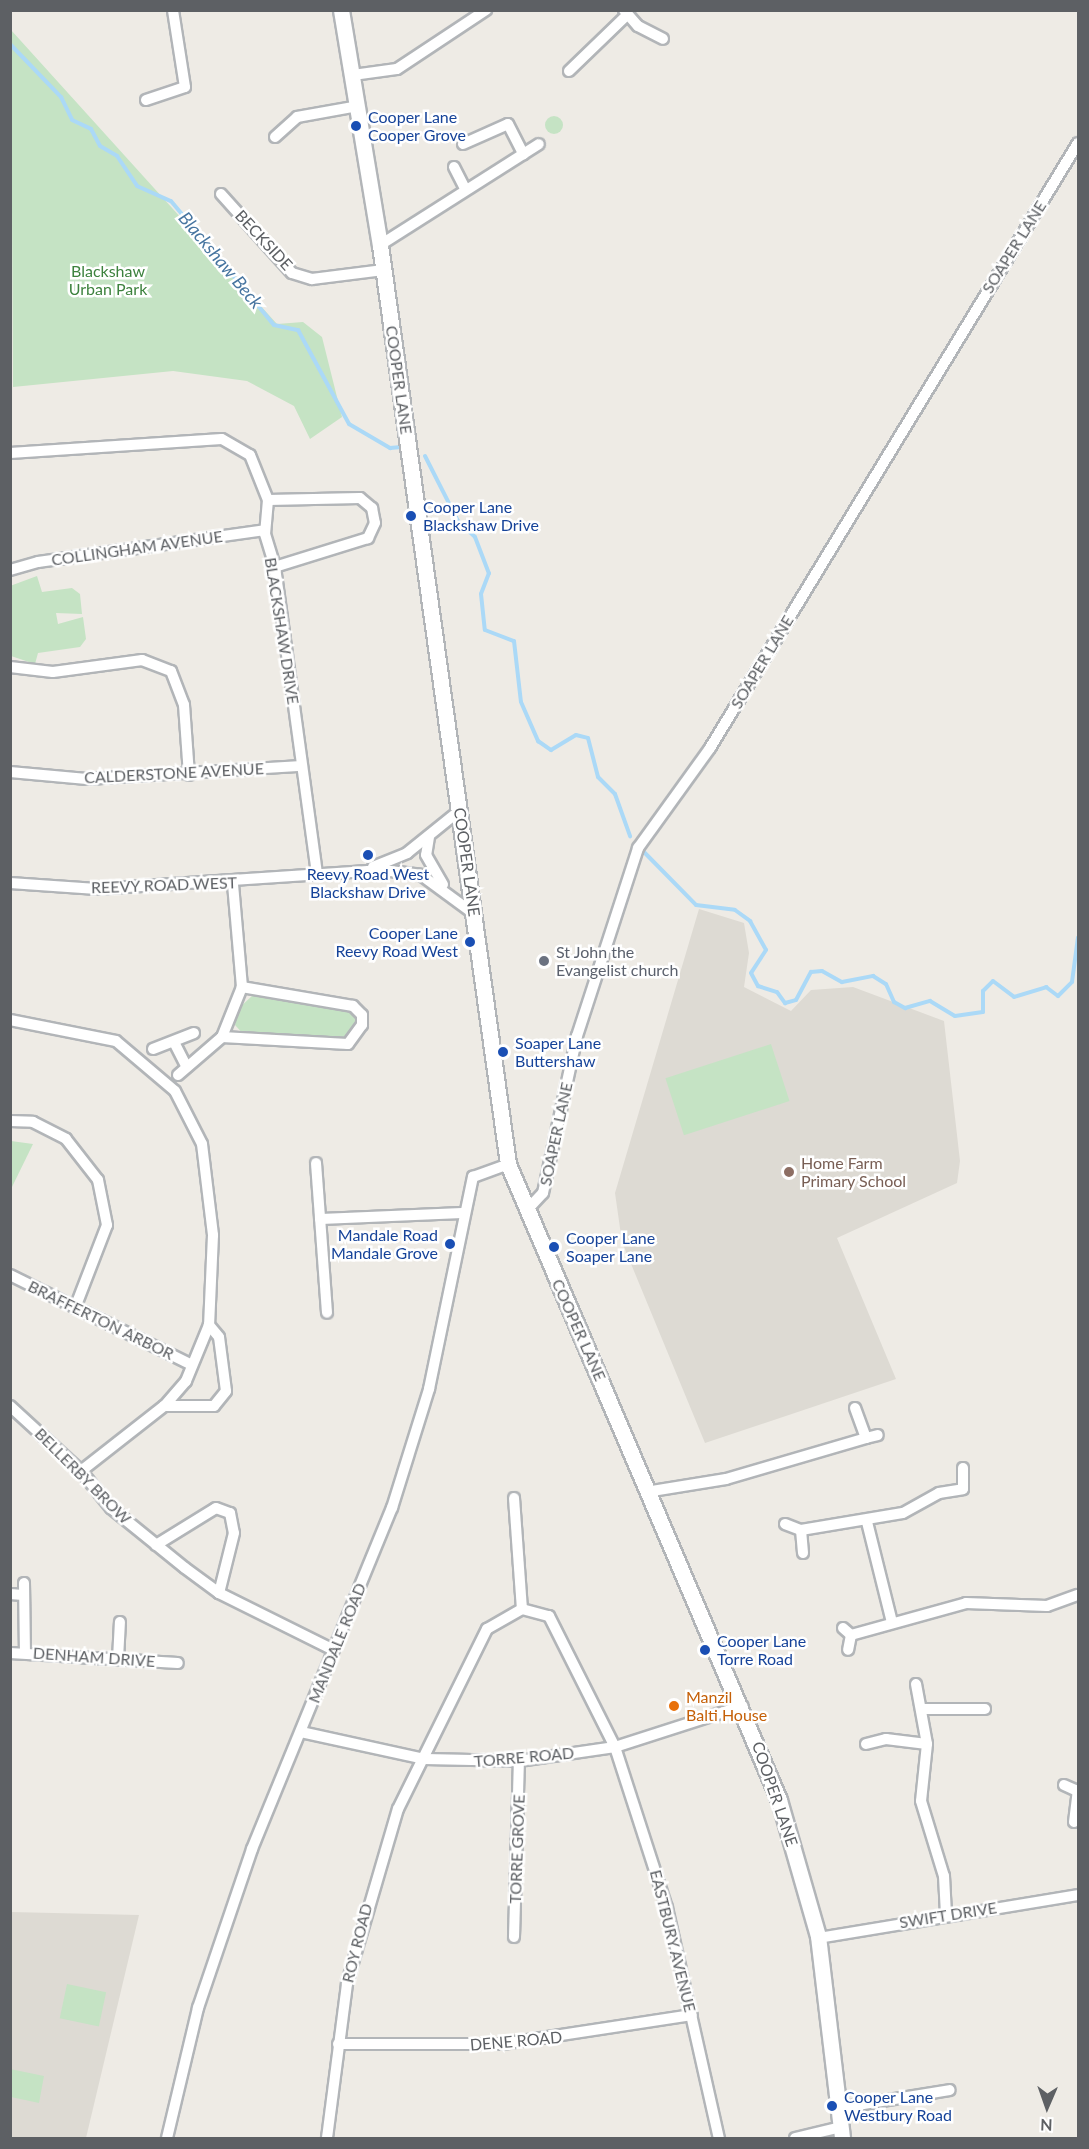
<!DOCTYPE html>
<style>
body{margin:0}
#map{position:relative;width:1089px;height:2149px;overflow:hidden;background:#eeebe5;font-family:Lato,sans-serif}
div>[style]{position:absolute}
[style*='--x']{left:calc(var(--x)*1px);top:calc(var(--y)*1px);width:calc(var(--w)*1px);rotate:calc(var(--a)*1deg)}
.education>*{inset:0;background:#dddad3}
.green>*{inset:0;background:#c5e3c4;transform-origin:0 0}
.round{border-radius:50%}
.stream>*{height:4px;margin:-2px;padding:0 2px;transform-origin:2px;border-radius:2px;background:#abd9f7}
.roads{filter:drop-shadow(2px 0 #b2b5b8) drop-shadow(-2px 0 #b2b5b8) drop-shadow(0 2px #b2b5b8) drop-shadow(0 -2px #b2b5b8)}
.minor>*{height:10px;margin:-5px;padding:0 5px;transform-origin:5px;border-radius:5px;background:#fff}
.secondary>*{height:15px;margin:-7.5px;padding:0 7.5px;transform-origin:7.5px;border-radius:7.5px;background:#fff}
.dots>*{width:16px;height:16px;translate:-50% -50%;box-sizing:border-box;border:3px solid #fff;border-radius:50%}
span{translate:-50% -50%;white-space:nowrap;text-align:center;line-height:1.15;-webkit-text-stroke:5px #fff;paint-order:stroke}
.transit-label{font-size:16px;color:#164399}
.left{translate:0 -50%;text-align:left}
.right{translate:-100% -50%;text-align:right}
.street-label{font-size:16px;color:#5d6064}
.park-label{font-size:16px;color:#3d823e}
.worship-label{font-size:16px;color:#5b616d}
.education-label{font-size:16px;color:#785e54}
.food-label{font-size:16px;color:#c56008}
.water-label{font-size:18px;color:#4775a0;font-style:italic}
.frame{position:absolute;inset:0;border:12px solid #5d6064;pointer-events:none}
.north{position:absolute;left:1017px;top:2077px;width:60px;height:60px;-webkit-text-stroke:4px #fff;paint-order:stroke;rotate:182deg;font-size:16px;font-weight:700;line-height:24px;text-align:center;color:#5d6064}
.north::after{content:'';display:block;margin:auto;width:21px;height:27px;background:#5d6064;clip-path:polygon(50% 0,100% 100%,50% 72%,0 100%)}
</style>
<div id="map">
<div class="education">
<i style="clip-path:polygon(699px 909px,744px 923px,749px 953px,744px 987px,791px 1011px,811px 990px,853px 987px,944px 1021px,960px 1161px,957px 1183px,837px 1238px,896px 1379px,705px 1443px,622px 1242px,615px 1193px)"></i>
<i style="clip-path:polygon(11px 1912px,139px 1915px,86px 2138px,11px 2138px)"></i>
</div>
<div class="green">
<i style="clip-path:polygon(11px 30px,277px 324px,303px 322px,322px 337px,342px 417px,310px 439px,294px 406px,247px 381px,173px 371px,13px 387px)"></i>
<i class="round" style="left:545px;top:116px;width:18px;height:18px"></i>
<i style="clip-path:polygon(37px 576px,42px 592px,72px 588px,80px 594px,82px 614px,56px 613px,58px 624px,83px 617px,86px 639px,80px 647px,38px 653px,35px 664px,11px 656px,10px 586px)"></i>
<i style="clip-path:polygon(253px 995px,347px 1011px,357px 1016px,357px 1032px,342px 1040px,245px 1036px,235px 1025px,238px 1009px)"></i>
<i style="left:771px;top:1044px;width:60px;height:111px;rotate:72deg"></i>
<i style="clip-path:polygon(11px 1141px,33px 1144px,11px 1189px,10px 1141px)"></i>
<i style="left:67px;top:1984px;width:40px;height:35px;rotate:12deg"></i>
<i style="clip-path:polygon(10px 2069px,44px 2076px,39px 2103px,11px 2097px)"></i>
</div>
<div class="stream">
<i style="--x:10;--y:44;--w:74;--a:46.1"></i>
<i style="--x:61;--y:97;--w:25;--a:64"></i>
<i style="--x:72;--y:120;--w:21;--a:25"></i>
<i style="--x:91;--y:129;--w:19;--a:62"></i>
<i style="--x:100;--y:146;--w:20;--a:30"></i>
<i style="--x:117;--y:156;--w:36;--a:56"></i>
<i style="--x:137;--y:186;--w:37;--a:24"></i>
<i style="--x:171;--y:201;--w:161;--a:50.3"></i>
<i style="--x:274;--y:325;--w:25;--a:12"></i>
<i style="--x:298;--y:330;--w:107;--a:61.5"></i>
<i style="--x:349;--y:424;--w:48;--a:30.3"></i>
<i style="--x:390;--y:448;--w:11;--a:-5"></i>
<i style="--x:425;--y:456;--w:73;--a:63.1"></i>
<i style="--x:458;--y:521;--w:23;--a:43"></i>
<i style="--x:475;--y:537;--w:39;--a:69"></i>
<i style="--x:489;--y:573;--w:22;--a:111"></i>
<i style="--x:481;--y:594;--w:36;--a:84"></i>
<i style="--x:485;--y:630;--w:31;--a:21"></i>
<i style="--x:514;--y:641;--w:61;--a:83.5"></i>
<i style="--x:521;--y:702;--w:43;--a:66.4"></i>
<i style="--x:538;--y:741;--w:16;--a:35"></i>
<i style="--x:551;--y:750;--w:29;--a:-31"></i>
<i style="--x:576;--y:735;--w:12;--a:14"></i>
<i style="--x:588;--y:738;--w:40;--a:75.6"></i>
<i style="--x:598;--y:777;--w:24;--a:45"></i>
<i style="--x:615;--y:794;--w:45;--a:70.3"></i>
<i style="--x:642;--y:850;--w:77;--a:45.5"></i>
<i style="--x:696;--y:905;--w:39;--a:7"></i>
<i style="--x:735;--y:910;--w:19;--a:36"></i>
<i style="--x:750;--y:921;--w:33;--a:61"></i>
<i style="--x:766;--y:950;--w:27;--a:123"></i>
<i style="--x:751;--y:973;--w:15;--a:62"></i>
<i style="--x:758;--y:986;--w:20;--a:18"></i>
<i style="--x:777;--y:992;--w:14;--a:54"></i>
<i style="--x:785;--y:1003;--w:11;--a:-15"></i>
<i style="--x:796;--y:1000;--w:32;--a:-62"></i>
<i style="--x:811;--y:972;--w:11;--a:-5"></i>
<i style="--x:822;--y:971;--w:23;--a:29"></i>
<i style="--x:842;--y:982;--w:32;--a:-11"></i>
<i style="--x:873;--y:976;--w:15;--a:32"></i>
<i style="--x:886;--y:984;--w:20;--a:66"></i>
<i style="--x:894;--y:1002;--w:13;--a:29"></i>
<i style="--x:905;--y:1008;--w:26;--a:-16"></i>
<i style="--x:930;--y:1001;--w:29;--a:31"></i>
<i style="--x:955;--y:1016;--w:28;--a:-8"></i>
<i style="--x:983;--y:1012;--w:21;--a:-90"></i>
<i style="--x:983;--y:991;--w:14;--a:-45"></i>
<i style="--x:993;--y:981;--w:26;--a:37"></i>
<i style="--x:1014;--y:997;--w:34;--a:-17"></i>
<i style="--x:1046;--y:987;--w:15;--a:37"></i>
<i style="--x:1058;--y:996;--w:20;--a:-45"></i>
<i style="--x:1072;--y:982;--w:45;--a:-82.4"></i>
</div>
<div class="roads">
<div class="minor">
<i style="--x:624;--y:10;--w:21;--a:49"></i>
<i style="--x:638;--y:26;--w:28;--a:27"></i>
<i style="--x:569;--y:71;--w:81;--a:-44"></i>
<i style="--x:353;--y:75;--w:44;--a:-7.8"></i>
<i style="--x:397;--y:69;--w:107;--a:-33.5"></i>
<i style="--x:146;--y:100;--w:41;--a:-18.4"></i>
<i style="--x:185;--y:87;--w:78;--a:-98.9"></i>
<i style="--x:275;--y:137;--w:30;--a:-42"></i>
<i style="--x:297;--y:117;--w:63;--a:-10.1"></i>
<i style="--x:463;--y:144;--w:49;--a:-24"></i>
<i style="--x:508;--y:124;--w:34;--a:63"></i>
<i style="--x:454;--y:167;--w:25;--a:63"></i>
<i style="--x:221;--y:194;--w:106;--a:48.1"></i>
<i style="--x:292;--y:273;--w:21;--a:17"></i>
<i style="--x:312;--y:279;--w:72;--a:-7.2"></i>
<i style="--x:380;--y:245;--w:188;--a:-32.4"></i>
<i style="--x:10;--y:453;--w:212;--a:-3.8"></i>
<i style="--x:222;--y:439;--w:32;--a:30"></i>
<i style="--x:250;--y:455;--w:48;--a:68.2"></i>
<i style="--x:268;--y:500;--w:34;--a:95"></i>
<i style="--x:265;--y:534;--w:34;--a:73"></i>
<i style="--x:275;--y:567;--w:310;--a:82.2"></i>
<i style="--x:268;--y:500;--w:92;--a:-1.2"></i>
<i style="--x:360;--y:498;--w:16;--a:40"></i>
<i style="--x:372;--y:508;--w:15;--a:79"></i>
<i style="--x:375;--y:523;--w:17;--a:115"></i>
<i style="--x:368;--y:538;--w:97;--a:162.7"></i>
<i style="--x:10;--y:570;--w:29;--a:-16"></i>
<i style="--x:38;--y:562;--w:229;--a:-8"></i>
<i style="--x:10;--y:667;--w:43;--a:6.6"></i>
<i style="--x:53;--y:672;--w:90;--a:-7.7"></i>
<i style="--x:142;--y:660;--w:31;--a:21"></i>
<i style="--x:171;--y:671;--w:36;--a:69"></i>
<i style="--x:184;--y:705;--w:70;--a:85.9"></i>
<i style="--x:10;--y:772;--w:77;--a:5.2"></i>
<i style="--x:87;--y:779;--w:215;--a:-3.5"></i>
<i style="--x:429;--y:837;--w:18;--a:99"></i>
<i style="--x:426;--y:855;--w:34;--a:60"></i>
<i style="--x:373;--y:867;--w:37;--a:-22"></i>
<i style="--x:407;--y:853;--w:67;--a:-38.9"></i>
<i style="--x:10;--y:883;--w:87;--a:3.9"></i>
<i style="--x:97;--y:889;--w:286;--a:-3.8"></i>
<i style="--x:382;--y:870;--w:39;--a:7"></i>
<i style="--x:421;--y:875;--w:66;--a:36.3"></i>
<i style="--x:10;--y:1020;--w:108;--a:11.2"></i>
<i style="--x:116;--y:1041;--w:77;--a:40.3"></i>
<i style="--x:175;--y:1091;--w:59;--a:63"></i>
<i style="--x:202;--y:1144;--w:92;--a:83.1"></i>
<i style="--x:213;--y:1235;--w:90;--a:92.5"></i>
<i style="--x:209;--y:1325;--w:61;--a:112.3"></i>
<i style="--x:186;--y:1381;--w:33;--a:131"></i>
<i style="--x:164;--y:1406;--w:105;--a:141.9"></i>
<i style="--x:222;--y:1037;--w:126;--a:3.2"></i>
<i style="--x:348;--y:1044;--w:24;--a:-54"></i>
<i style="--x:362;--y:1025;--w:10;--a:-90"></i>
<i style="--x:362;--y:1015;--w:13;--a:-135"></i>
<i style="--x:353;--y:1006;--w:113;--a:-170.3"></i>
<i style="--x:174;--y:1042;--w:28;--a:63"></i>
<i style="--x:153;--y:1049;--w:44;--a:-21.3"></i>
<i style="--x:178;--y:1075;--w:58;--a:-40.8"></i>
<i style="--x:222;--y:1037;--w:54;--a:-68.2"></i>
<i style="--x:242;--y:987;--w:103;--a:-95"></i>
<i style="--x:10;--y:1121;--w:23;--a:2"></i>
<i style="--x:33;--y:1122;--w:37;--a:27"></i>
<i style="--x:66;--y:1139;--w:52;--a:52"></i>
<i style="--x:98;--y:1180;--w:46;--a:78.7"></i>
<i style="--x:107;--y:1225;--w:89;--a:111.1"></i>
<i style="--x:316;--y:1163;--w:150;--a:85.8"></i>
<i style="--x:526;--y:1211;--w:25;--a:-47"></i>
<i style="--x:543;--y:1193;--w:161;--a:-77.8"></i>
<i style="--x:577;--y:1036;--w:198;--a:-72"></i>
<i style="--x:638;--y:848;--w:123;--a:-54.2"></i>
<i style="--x:710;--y:748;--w:708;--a:-58.69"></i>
<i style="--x:320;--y:1219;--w:143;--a:-2.4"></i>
<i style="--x:10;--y:1275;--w:203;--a:26.3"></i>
<i style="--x:10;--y:1406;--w:96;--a:42.5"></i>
<i style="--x:81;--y:1471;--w:48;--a:51"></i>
<i style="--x:111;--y:1508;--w:95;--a:39"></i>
<i style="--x:185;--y:1568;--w:42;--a:36.3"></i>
<i style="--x:219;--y:1593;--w:128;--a:26.4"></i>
<i style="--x:164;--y:1406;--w:50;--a:0"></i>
<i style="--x:214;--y:1406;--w:19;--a:-51"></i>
<i style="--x:226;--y:1391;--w:54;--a:-97.4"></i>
<i style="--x:219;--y:1337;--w:16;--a:-130"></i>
<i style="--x:866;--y:1438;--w:12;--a:-14"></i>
<i style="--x:652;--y:1491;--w:75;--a:-9.2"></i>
<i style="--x:726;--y:1479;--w:146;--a:-16.3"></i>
<i style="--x:866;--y:1438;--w:32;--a:-110"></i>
<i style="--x:514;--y:1498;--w:111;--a:85.9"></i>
<i style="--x:867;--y:1522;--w:103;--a:76"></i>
<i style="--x:785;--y:1524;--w:17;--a:21"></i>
<i style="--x:801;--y:1530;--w:103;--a:-9.5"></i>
<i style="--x:903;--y:1513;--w:41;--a:-29.1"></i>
<i style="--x:939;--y:1493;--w:24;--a:-9"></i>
<i style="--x:963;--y:1489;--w:21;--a:-90"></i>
<i style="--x:801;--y:1530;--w:23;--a:85"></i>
<i style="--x:156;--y:1545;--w:70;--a:-31.7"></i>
<i style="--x:216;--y:1508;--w:15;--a:20"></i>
<i style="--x:230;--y:1513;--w:20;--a:79"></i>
<i style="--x:234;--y:1533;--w:62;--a:104"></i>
<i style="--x:24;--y:1583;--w:70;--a:89.2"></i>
<i style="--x:10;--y:1594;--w:13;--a:4"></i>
<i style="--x:843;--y:1628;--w:11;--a:41"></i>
<i style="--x:851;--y:1635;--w:15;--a:101"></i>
<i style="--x:851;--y:1635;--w:119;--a:-15.5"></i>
<i style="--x:966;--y:1603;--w:81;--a:2.1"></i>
<i style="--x:1047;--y:1606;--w:33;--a:-20"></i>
<i style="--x:10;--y:1653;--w:168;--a:3.4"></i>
<i style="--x:118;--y:1659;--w:37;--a:-87"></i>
<i style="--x:916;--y:1684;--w:61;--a:79.6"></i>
<i style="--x:927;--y:1744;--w:57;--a:96"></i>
<i style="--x:921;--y:1801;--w:78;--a:73"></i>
<i style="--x:944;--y:1876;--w:39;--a:87"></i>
<i style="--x:923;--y:1709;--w:62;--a:0"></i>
<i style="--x:301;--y:1732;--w:127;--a:12.3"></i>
<i style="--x:425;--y:1759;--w:94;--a:1.2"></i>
<i style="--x:519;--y:1761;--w:97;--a:-8.3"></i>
<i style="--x:615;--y:1747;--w:134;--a:-17.8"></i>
<i style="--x:866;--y:1744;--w:21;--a:-14"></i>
<i style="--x:886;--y:1739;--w:41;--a:7"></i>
<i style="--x:1064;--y:1785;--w:12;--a:24"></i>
<i style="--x:1074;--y:1822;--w:32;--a:-83"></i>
<i style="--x:514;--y:1937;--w:176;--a:-88.4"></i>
<i style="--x:818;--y:1938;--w:264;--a:-9.4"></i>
<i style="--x:338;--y:2044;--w:164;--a:0"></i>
<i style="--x:502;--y:2044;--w:192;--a:-8.7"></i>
<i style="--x:839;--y:2108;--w:112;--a:-9.2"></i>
<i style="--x:167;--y:2138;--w:134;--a:-76.6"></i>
<i style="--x:198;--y:2008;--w:168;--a:-71.2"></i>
<i style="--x:252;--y:1849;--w:369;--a:-67.7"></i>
<i style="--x:392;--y:1508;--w:125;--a:-72.7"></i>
<i style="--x:429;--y:1389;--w:217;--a:-78.3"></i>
<i style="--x:473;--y:1177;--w:37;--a:-20"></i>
<i style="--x:327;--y:2138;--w:156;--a:-82.6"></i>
<i style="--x:347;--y:1983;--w:181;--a:-73.7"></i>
<i style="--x:398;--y:1809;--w:201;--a:-63.7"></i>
<i style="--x:487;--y:1629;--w:40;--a:-29.7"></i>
<i style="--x:522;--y:1609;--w:28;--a:15"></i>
<i style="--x:549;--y:1616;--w:147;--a:63.3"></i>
<i style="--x:615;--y:1747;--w:169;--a:72.1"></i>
<i style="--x:667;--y:1908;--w:236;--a:77.3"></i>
<i style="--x:795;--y:2138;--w:47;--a:-13.4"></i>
</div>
<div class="secondary">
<i style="--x:341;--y:10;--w:238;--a:80.6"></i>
<i style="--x:380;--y:245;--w:928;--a:82.07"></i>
<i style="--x:508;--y:1164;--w:691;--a:66.92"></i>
<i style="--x:779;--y:1800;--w:141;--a:74"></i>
<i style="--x:818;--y:1936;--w:203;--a:83.2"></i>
</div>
</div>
<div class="dots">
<i style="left:356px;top:126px;background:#1a4fb4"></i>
<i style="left:411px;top:516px;background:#1a4fb4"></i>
<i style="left:368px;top:855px;background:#1a4fb4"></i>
<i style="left:470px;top:942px;background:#1a4fb4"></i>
<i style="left:544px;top:961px;background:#6b7280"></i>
<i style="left:503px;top:1052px;background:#1a4fb4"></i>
<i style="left:789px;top:1172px;background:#8d6e63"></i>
<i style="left:450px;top:1244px;background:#1a4fb4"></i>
<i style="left:554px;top:1247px;background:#1a4fb4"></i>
<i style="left:705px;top:1650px;background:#1a4fb4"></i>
<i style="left:674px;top:1706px;background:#e8710a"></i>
<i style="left:832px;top:2106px;background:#1a4fb4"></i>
</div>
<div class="transit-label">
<span class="left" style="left:368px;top:126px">Cooper Lane<br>Cooper Grove</span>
<span class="left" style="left:423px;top:516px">Cooper Lane<br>Blackshaw Drive</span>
<span style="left:368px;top:883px">Reevy Road West<br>Blackshaw Drive</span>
<span class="right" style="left:458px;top:942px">Cooper Lane<br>Reevy Road West</span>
<span class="left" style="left:515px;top:1052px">Soaper Lane<br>Buttershaw</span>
<span class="right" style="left:438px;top:1244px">Mandale Road<br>Mandale Grove</span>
<span class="left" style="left:566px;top:1247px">Cooper Lane<br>Soaper Lane</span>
<span class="left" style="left:717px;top:1650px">Cooper Lane<br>Torre Road</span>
<span class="left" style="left:844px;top:2106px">Cooper Lane<br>Westbury Road</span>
</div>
<div class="street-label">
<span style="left:264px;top:240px;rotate:47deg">BECKSIDE</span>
<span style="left:1014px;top:247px;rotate:-58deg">SOAPER LANE</span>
<span style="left:399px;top:380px;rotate:82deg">COOPER LANE</span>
<span style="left:137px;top:548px;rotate:-8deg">COLLINGHAM AVENUE</span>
<span style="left:282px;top:631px;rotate:81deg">BLACKSHAW DRIVE</span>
<span style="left:762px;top:662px;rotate:-59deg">SOAPER LANE</span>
<span style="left:174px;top:773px;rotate:-3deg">CALDERSTONE AVENUE</span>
<span style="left:467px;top:862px;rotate:82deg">COOPER LANE</span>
<span style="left:164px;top:885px;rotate:-2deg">REEVY ROAD WEST</span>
<span style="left:556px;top:1134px;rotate:-78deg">SOAPER LANE</span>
<span style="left:101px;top:1320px;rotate:26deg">BRAFFERTON ARBOR</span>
<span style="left:579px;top:1330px;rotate:66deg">COOPER LANE</span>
<span style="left:83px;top:1476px;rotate:45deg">BELLERBY BROW</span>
<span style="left:337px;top:1643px;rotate:-68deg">MANDALE ROAD</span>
<span style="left:94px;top:1657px;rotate:4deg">DENHAM DRIVE</span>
<span style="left:524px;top:1757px;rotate:-5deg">TORRE ROAD</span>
<span style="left:775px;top:1794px;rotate:71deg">COOPER LANE</span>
<span style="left:517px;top:1849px;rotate:-88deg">TORRE GROVE</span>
<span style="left:948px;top:1915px;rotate:-9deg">SWIFT DRIVE</span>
<span style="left:673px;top:1941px;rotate:76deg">EASTBURY AVENUE</span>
<span style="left:357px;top:1943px;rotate:-76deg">ROY ROAD</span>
<span style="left:516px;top:2041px;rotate:-5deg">DENE ROAD</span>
</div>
<div class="park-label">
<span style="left:108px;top:280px">Blackshaw<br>Urban Park</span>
</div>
<div class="worship-label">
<span class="left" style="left:556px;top:961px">St John the<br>Evangelist church</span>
</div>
<div class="education-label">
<span class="left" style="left:801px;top:1172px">Home Farm<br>Primary School</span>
</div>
<div class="food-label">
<span class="left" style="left:686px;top:1706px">Manzil<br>Balti House</span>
</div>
<div class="water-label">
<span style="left:221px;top:260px;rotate:50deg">Blackshaw Beck</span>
</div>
<div class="frame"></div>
<div class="north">N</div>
</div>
